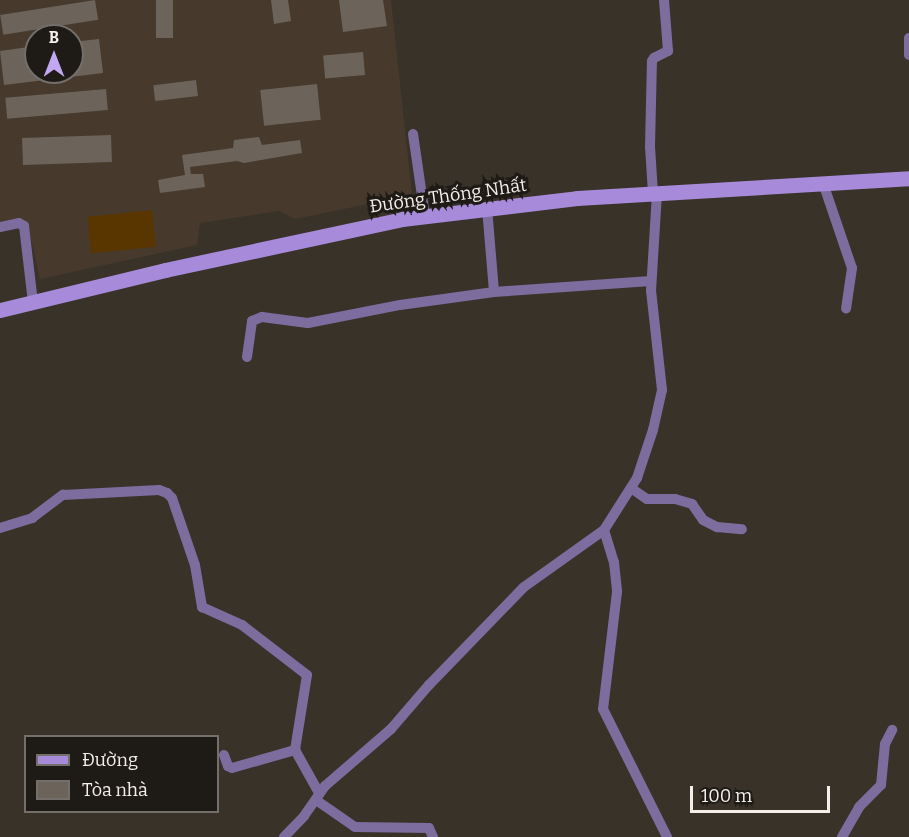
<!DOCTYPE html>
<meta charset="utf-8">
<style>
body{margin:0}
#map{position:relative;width:909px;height:837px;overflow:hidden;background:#393229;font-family:Bitter,serif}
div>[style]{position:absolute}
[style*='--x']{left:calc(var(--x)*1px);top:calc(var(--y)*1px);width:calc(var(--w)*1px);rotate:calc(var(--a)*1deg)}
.built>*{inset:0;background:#473a2d}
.green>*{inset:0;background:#593500;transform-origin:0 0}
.building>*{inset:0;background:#6c635a;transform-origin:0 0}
.street>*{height:10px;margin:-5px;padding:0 5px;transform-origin:5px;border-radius:5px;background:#7d6c9e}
.secondary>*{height:15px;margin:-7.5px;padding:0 7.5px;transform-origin:7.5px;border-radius:7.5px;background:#a78bda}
span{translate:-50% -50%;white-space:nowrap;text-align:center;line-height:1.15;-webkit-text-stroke:6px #1e1a16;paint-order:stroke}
.street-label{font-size:18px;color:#f4efea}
.legend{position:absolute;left:24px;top:735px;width:195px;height:78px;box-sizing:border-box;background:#1e1a16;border:2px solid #746f6b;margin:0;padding:8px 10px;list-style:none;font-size:18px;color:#f4efea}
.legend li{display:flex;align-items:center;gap:12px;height:30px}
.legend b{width:30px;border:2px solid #746f6b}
.north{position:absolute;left:24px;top:24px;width:60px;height:60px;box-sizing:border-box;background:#1e1a16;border:2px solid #746f6b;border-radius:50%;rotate:0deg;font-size:16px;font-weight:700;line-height:24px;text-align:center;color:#f4efea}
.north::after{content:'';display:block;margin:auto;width:21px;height:27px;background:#c2a8f2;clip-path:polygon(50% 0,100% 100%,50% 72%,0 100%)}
.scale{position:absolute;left:690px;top:786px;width:140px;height:27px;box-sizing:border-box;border:3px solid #f4efea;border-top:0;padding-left:8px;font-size:18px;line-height:21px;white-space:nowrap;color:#f4efea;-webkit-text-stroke:4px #1e1a16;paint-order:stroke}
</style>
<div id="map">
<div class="built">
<i style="clip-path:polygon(evenodd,0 0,391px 0,412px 195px,295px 219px,279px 211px,200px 223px,197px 245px,40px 279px,28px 226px,0 223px,0 0,36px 36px,72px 36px,72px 72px,36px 72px,36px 36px)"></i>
</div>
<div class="green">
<i style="left:152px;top:210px;width:37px;height:65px;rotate:84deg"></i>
</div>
<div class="building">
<i style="left:95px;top:0;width:20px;height:96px;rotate:81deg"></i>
<i style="left:156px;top:0;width:17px;height:38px"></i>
<i style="clip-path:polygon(271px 0,288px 0,291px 21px,274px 24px)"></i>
<i style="clip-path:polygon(339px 0,383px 0,387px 26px,343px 32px)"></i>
<i style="clip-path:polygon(99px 39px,103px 73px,4px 85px,0 51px,36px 46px,36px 72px,72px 72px,72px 42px)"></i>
<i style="left:363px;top:52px;width:23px;height:40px;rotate:85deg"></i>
<i style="left:196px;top:80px;width:16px;height:43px;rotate:83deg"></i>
<i style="left:317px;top:84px;width:36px;height:57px;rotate:84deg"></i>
<i style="left:106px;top:89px;width:21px;height:101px;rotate:85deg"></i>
<i style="left:111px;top:135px;width:27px;height:89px;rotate:88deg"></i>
<i style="clip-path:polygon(259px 137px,262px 145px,300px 140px,302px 153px,244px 163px,237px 161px,190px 167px,191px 174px,203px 174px,205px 187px,160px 193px,158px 180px,185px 175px,182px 155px,233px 148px,234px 140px)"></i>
</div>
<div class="street">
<i style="--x:909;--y:38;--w:17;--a:90"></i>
<i style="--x:413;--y:134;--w:83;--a:81.7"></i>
<i style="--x:823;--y:183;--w:90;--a:71.2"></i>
<i style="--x:852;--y:268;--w:41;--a:98.3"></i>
<i style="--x:653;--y:193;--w:46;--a:-93.7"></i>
<i style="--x:650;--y:147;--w:86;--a:-88.7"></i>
<i style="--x:652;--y:61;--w:4;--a:-56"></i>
<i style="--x:654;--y:58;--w:16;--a:-27"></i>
<i style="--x:668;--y:51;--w:51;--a:-94.5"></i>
<i style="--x:487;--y:208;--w:84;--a:85.2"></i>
<i style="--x:0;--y:227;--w:19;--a:-12"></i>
<i style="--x:19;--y:223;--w:6;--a:31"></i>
<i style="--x:24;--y:226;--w:78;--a:83.3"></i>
<i style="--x:247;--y:357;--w:36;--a:-82"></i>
<i style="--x:252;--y:321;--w:11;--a:-22"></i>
<i style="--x:262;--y:317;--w:46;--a:7.4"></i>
<i style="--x:308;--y:323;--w:94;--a:-11.1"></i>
<i style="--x:400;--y:305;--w:95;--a:-7.9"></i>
<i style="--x:494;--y:292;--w:157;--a:-4"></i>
<i style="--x:631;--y:488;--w:19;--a:35"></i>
<i style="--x:647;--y:499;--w:28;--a:0"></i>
<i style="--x:675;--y:499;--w:18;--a:16"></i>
<i style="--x:692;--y:504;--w:19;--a:55"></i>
<i style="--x:703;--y:520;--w:16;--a:27"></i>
<i style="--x:717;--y:527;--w:25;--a:5"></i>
<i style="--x:0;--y:528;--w:34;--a:-17"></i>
<i style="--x:32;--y:518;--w:39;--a:-37"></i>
<i style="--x:63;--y:495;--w:96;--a:-3"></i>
<i style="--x:159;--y:490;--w:9;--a:21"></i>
<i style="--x:167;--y:493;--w:7;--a:45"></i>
<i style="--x:172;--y:498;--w:71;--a:71.1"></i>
<i style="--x:195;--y:565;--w:43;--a:80.5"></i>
<i style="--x:202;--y:607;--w:44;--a:24.2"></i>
<i style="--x:242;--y:625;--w:82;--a:37.6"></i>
<i style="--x:307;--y:675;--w:76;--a:99.1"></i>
<i style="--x:295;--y:750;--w:49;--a:60.8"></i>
<i style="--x:604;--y:530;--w:34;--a:73"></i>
<i style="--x:614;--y:562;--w:30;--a:84"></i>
<i style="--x:617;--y:592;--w:118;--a:96.8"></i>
<i style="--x:603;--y:709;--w:143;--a:63.4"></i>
<i style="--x:224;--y:755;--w:12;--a:70"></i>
<i style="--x:228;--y:766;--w:4;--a:27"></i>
<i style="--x:232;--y:768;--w:66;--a:-15.9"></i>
<i style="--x:316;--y:800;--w:47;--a:34.7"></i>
<i style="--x:355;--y:827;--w:74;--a:0.8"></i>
<i style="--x:429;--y:828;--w:10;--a:66"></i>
<i style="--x:284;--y:837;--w:29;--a:-46"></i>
<i style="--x:304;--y:816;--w:37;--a:-55"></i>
<i style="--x:325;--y:786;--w:87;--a:-40.8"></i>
<i style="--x:391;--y:729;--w:58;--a:-49.2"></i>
<i style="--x:429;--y:685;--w:136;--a:-45.9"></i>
<i style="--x:524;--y:587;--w:98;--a:-35.5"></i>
<i style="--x:604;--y:530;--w:62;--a:-57.6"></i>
<i style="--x:637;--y:478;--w:51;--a:-71.6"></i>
<i style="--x:653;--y:430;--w:41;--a:-77.3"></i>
<i style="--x:662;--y:390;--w:100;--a:-96.3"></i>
<i style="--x:651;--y:291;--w:99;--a:-86.5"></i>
<i style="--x:842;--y:837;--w:34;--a:-60"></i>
<i style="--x:859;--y:807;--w:31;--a:-45"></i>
<i style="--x:881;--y:785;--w:41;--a:-84.4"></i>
<i style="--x:885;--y:744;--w:16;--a:-63"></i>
</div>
<div class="secondary">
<i style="--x:0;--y:310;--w:170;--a:-13.6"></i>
<i style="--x:165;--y:270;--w:242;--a:-12.1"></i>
<i style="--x:402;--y:219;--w:176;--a:-6.8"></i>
<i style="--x:577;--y:198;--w:333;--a:-3.4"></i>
</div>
<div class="street-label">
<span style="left:448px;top:196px;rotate:-8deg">Đường Thống Nhất</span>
</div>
<ul class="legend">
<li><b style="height:8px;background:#a78bda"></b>Đường</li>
<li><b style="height:16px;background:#6c635a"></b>Tòa nhà</li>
</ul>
<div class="north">B</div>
<div class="scale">100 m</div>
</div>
